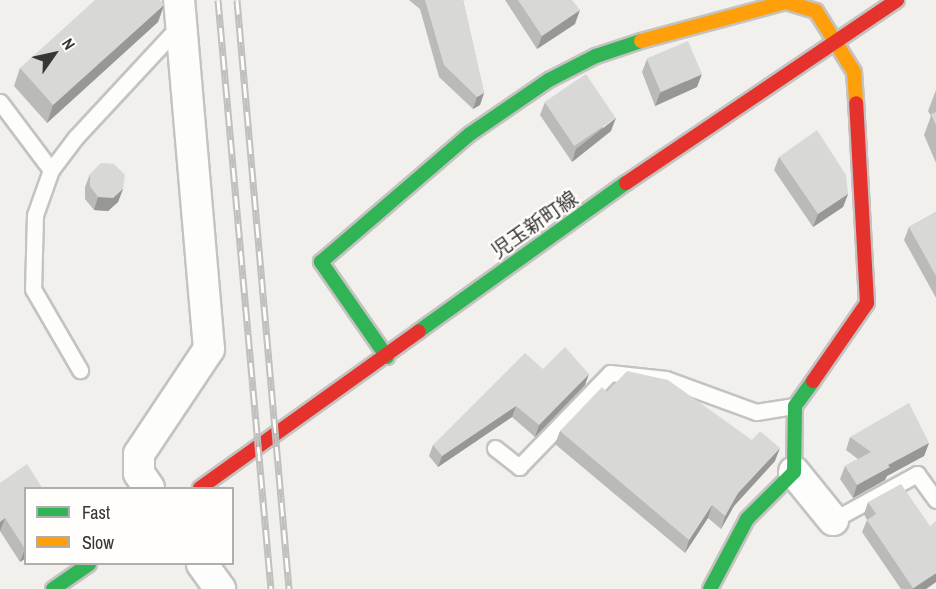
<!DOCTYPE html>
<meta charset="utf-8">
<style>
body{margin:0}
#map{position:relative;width:936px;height:589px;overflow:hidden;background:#f1f0ed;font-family:"Archivo Narrow","Noto Sans JP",sans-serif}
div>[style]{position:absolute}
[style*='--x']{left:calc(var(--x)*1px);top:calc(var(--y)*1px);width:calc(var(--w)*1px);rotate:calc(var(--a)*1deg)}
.roads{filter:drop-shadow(2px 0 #c4c3c1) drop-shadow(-2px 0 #c4c3c1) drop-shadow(0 2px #c4c3c1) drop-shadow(0 -2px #c4c3c1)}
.lane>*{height:15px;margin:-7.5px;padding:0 7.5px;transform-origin:7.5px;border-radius:7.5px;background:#fdfdfc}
.street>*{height:30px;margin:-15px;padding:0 15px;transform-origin:15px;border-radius:15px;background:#fdfdfc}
.fast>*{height:14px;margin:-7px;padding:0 7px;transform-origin:7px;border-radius:7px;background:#30b455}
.slow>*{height:14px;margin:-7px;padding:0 7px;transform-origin:7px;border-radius:7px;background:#ff9f0a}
.jam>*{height:14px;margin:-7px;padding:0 7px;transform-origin:7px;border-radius:7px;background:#e5322d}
.rail>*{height:7px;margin-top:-3.5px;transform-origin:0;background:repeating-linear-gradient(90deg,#fffefb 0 14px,#c0c0bf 0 28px);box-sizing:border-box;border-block:2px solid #c0c0bf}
.wall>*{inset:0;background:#babab9}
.shaded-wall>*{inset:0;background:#979796}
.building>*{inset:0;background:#d8d8d7;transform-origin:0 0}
span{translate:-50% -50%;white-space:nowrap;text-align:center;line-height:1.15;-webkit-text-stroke:4.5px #fffefb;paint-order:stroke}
.street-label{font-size:20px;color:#373635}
.legend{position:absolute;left:24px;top:487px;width:210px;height:78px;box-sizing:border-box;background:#fffefb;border:2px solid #afaeac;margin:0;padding:8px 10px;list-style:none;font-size:18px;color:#373635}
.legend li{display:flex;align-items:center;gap:12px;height:30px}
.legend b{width:30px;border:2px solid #afaeac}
.north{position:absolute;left:24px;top:24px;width:60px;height:60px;-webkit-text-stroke:4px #fffefb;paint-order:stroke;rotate:56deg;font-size:16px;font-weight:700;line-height:24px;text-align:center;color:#373635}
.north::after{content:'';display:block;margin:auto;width:21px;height:27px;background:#373635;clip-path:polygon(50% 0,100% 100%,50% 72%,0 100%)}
</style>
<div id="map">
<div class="roads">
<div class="lane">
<i style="--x:0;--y:102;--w:85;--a:53.1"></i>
<i style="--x:51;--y:170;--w:48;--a:109.6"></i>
<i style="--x:35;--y:215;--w:74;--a:91.5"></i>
<i style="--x:33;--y:289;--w:94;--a:59.9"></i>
<i style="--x:51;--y:170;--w:41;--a:-52.9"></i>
<i style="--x:76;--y:137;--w:153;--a:-47.1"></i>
<i style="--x:495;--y:448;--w:31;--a:38"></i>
<i style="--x:519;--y:467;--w:131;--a:-45.9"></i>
<i style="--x:610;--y:373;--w:56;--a:6.1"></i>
<i style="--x:666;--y:379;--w:96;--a:20.1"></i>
<i style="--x:756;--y:412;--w:39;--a:-9"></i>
<i style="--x:833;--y:520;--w:96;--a:-28.7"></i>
<i style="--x:917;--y:474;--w:32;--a:54"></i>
</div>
<div class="street">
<i style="--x:794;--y:472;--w:62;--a:50.9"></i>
<i style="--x:149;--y:488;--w:18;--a:-124"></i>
<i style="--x:139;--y:473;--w:19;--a:-90"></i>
<i style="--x:139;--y:454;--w:126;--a:-56.3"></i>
<i style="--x:209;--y:349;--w:350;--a:-94.9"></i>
<i style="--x:202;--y:564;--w:31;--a:54"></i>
</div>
<div class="fast">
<i style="--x:419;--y:331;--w:254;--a:-35.6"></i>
<i style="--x:387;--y:357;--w:116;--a:-124.8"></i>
<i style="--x:321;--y:262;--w:196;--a:-40.7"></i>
<i style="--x:470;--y:134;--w:96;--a:-34.4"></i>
<i style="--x:549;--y:80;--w:53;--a:-27.1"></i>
<i style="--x:596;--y:56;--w:47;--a:-18.4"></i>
<i style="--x:53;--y:589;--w:44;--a:-34.8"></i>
<i style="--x:710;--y:589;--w:79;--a:-62.1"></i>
<i style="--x:747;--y:519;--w:66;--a:-45"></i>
<i style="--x:794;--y:472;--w:66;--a:-89.1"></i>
<i style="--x:795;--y:406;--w:31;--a:-54"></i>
</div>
<div class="slow">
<i style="--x:641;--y:41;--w:150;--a:-15.1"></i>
<i style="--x:786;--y:2;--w:31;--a:17"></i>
<i style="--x:816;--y:11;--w:72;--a:58.1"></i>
<i style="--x:854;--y:72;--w:31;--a:86"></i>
</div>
<div class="jam">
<i style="--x:626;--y:183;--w:327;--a:-34"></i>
<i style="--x:813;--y:381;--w:95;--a:-55.3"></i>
<i style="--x:867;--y:303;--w:200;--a:-93.1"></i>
<i style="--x:200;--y:488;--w:269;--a:-35.6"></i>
</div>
</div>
<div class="rail">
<i style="--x:218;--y:0;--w:591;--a:84.86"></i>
<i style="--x:237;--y:0;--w:591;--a:84.95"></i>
</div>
<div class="wall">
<i style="clip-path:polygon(409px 0,463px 0,484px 93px,480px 105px,473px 109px,439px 77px,420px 9px)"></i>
<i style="clip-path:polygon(505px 0,572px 0,575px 24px,537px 49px)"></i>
<i style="clip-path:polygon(164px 5px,158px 22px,47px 123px,14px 86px,20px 68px)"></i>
<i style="clip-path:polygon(647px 59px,697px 87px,655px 106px,642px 72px)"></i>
<i style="clip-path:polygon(936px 90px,936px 163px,924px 135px,931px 116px,928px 111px)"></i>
<i style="clip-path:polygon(545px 102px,611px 131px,572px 162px,540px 115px)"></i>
<i style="clip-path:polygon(779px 157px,848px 194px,843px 207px,813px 227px,774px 170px)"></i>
<i style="clip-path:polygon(90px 174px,123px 189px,118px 202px,108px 211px,94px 210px,85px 199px,85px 187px)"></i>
<i style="clip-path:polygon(936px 212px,936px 298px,904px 240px,909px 227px)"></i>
<i style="clip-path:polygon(543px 369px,585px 385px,535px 437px,512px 417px,438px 467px,429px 456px,433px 445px)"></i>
<i style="clip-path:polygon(607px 392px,775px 461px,734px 506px,721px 529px,708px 518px,685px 553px,555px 444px,560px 431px)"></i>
<i style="clip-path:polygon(850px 437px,929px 443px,924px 456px,887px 476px,885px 480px,853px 498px,840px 479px,845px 466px,858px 459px,846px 450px)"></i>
<i style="clip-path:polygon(0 483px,26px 489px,26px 558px,20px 562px,0 531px)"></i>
<i style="clip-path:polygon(868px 502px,936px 582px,926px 589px,901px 589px,862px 532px,867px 520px,864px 514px)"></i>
</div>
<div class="shaded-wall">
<i style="clip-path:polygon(164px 5px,158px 22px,47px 123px,53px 105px)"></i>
<i style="clip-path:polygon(580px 10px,575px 24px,537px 49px,542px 36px)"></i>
<i style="clip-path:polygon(702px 74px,697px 87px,655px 106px,660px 93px)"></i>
<i style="clip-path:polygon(484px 93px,480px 105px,473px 109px,477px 97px)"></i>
<i style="clip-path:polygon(616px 118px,611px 131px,572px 162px,576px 149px)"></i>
<i style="clip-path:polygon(123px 189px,118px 202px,108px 211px,94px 210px,98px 197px)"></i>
<i style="clip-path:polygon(848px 194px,843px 207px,813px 227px,818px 214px)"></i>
<i style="clip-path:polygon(589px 374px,585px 385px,535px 437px,539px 425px)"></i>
<i style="clip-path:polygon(516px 406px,512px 417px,438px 467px,442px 456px)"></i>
<i style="clip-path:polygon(929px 443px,924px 456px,887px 476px,885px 480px,853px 498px,857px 485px,888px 465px)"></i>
<i style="clip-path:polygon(780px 448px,775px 461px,734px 506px,721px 529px,725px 516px,738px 493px)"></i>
<i style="clip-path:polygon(712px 505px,708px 518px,685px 553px,689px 540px)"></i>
<i style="clip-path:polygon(5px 518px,0 531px,0 522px)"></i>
<i style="clip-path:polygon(26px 548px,26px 558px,20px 562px,25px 549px)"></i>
<i style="clip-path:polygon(936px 573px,936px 582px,926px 589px,913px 589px)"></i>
</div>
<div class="building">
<i style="clip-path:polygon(95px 0,160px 0,164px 5px,53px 105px,20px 68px)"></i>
<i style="clip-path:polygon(425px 0,463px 0,484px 93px,477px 97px,444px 65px)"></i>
<i style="clip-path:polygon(518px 0,572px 0,580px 10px,542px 36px)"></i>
<i style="left:688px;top:41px;width:36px;height:45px;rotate:67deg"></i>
<i style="left:586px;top:74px;width:53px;height:50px;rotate:56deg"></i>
<i style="clip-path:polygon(936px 112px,936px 125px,931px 114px)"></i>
<i style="clip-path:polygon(817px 130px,846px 175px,848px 194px,818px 214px,779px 157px)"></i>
<i style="clip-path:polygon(101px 163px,114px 164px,125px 175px,123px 189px,113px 198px,98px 197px,90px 186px,90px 174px)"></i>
<i style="clip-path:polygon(936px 212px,936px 276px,909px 227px)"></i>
<i style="clip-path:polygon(565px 347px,589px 374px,539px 425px,516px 406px,442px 456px,433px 445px,525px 353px,543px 369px)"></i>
<i style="clip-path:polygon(627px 371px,668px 380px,752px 440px,760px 431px,780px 448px,738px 493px,725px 516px,712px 505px,689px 540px,560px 431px,602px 387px,607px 392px)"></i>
<i style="clip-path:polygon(909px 403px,929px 443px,888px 465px,890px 467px,857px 485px,845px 466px,871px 452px,850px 437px)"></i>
<i style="clip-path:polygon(27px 464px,43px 489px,26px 489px,25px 549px,5px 518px,0 522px,0 483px)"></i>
<i style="clip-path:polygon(901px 484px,930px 526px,936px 521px,936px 573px,913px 588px,867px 520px,876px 514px,868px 502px)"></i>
</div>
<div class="street-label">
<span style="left:534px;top:224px;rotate:-35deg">児玉新町線</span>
</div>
<ul class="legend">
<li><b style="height:8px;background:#30b455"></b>Fast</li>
<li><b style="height:8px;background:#ff9f0a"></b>Slow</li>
</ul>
<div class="north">N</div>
</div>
